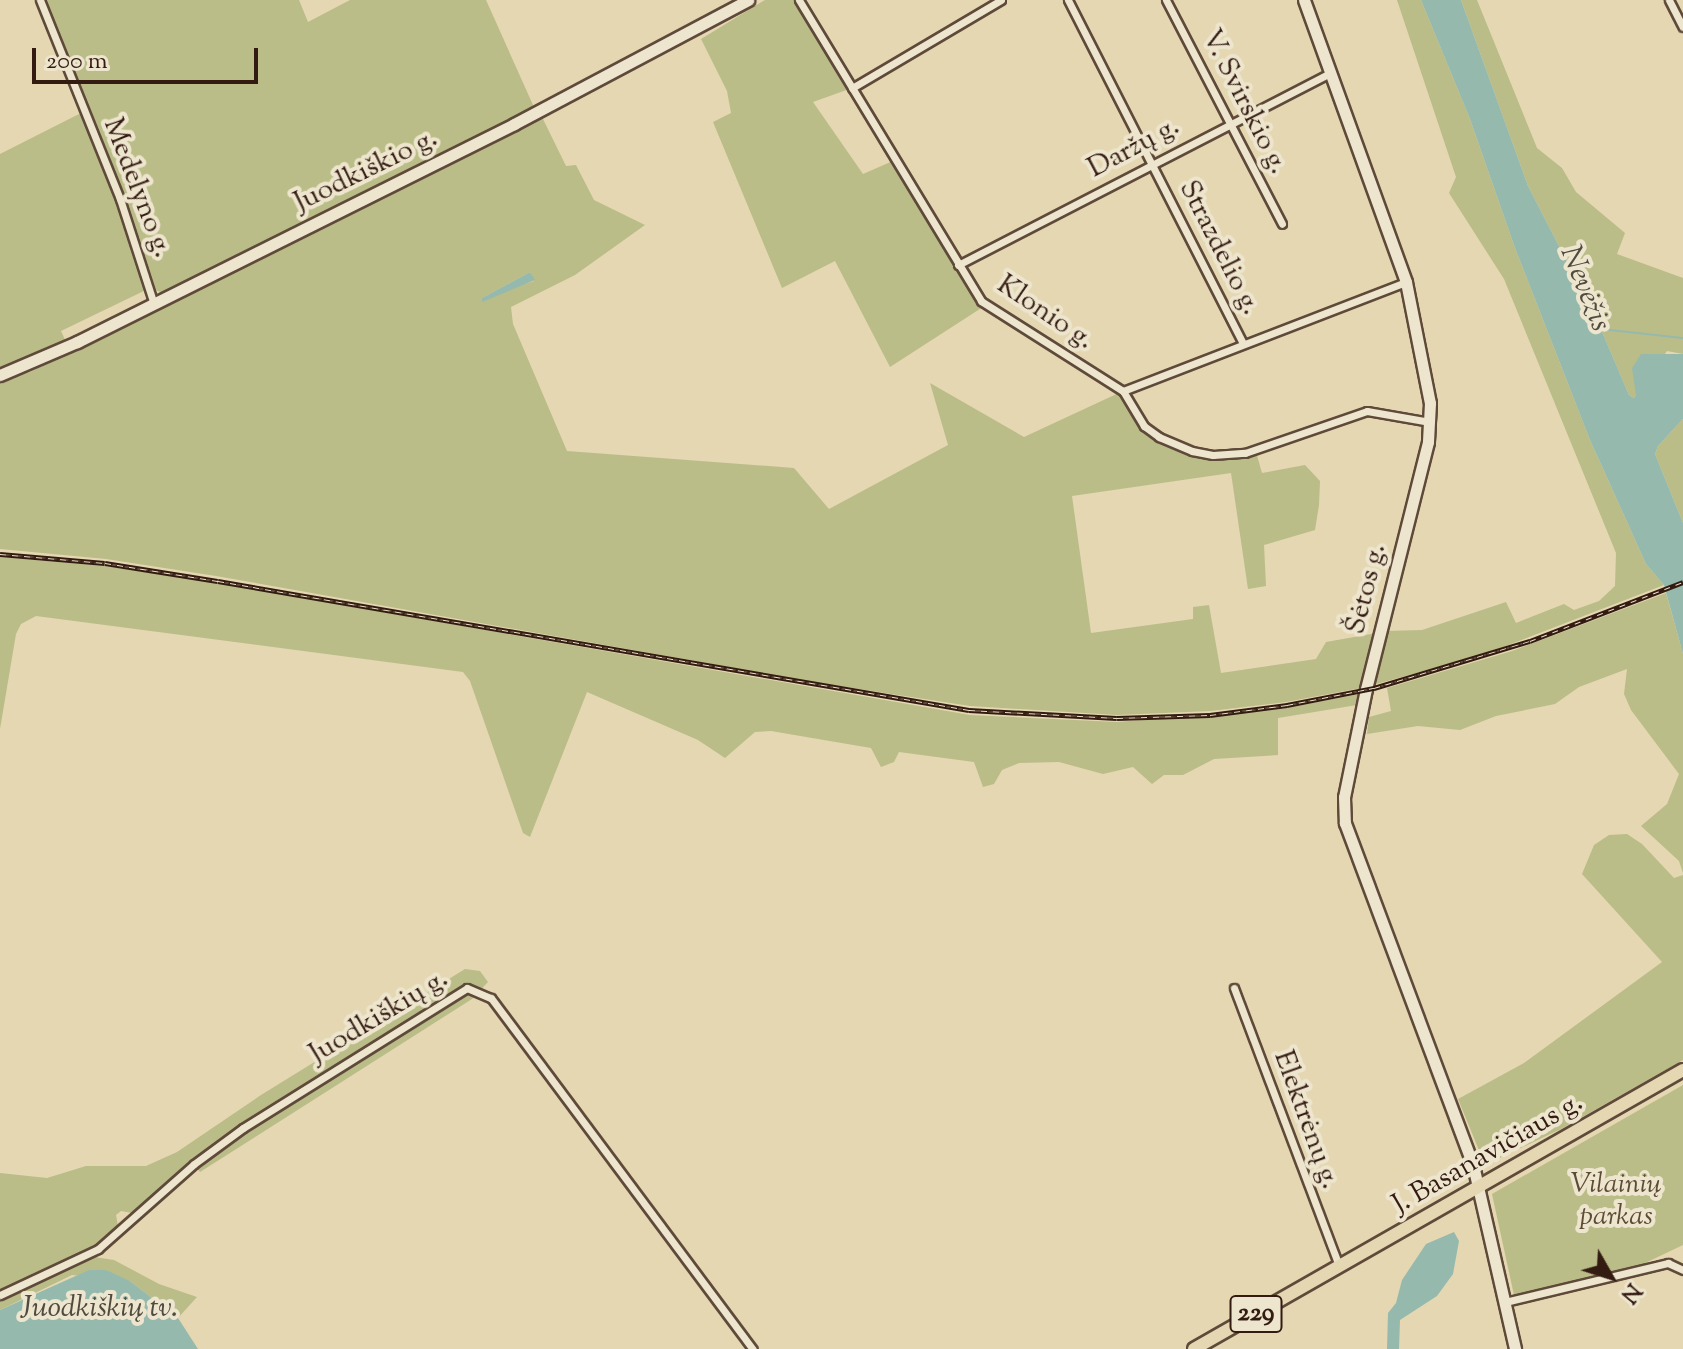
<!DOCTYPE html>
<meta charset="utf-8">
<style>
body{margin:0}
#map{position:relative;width:1683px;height:1349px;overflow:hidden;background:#e4d7b2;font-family:"Sorts Mill Goudy",serif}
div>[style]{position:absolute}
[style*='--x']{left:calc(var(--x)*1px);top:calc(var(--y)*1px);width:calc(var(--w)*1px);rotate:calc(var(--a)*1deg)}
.green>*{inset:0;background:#babd88}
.water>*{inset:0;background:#95baad}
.stream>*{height:2px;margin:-1px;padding:0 1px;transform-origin:1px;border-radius:1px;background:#95baad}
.roads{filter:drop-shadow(2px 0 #5f4a3a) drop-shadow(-2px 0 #5f4a3a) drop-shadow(0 2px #5f4a3a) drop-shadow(0 -2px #5f4a3a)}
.street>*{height:7px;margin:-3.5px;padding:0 3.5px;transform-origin:3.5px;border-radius:3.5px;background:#ede5cd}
.secondary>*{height:11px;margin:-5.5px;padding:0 5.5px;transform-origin:5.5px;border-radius:5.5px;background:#ede5cd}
.primary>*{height:12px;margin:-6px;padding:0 6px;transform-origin:6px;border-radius:6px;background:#e4d7b2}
.rail>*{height:5px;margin-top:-2.5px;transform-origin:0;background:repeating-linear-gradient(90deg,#ede5cd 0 6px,#331b12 0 12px);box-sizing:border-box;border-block:2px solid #331b12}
span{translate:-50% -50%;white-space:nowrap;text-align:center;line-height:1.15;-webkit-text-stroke:8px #ede5cd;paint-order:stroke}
.shield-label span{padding:2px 6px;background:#ede5cd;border:2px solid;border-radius:6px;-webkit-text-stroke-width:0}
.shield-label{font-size:26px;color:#331b12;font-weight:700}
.street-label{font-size:28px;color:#331b12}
.park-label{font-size:28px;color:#5c4c35;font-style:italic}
.water-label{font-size:30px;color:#504b40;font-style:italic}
.north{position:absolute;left:1571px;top:1237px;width:80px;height:80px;-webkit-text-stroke:6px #ede5cd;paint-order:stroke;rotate:129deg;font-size:22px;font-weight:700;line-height:32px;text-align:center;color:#331b12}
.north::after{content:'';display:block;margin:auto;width:28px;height:36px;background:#331b12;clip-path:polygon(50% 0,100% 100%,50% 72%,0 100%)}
.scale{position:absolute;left:32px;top:48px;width:226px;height:36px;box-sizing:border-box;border:4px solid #331b12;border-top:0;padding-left:10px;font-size:24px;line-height:28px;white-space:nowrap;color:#331b12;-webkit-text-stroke:6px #ede5cd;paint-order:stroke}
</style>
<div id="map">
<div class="green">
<i style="clip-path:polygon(40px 0,299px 0,308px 22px,350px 0,486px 0,533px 105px,531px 109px,163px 293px,150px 288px,61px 331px,66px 342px,0 370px,0 154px,85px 111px)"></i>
<i style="clip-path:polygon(765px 0,794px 0,852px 88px,813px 102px,863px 174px,895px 160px,986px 305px,890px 367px,835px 261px,782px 288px,713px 122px,731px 113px,727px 91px,701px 39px)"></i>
<i style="clip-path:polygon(1397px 0,1421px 0,1470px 119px,1515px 248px,1590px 440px,1646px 564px,1664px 585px,1485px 654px,1373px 685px,1386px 631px,1422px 630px,1506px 602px,1516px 623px,1564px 604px,1574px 610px,1599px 601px,1615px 586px,1616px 553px,1504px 279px,1449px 193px,1456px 177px)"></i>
<i style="clip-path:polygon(1461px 0,1477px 0,1537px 148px,1562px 168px,1576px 192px,1625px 233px,1617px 254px,1683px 278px,1683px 354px,1667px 351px,1634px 398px,1629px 395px,1597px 320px,1528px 186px)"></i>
<i style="clip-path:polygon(evenodd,542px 117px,566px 166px,576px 165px,594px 200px,645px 225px,575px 275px,511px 307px,513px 324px,567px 451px,794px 468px,829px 509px,948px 445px,930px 383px,1024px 437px,1123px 391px,1144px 426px,1213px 455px,1256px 452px,1262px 473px,1305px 465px,1320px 481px,1319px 505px,1315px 530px,1264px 545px,1266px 586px,1248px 589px,1231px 473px,1072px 496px,1091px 633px,1193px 619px,1193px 607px,1209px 605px,1221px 673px,1316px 659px,1326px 642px,1377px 633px,1361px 688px,1286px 702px,1211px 711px,1117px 715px,970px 706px,813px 682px,216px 576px,106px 559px,0 549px,0 381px,30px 372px,542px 117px,530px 272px,534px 281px,482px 298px,530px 272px)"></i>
<i style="clip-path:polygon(1683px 419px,1683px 523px,1655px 454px,1658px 446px)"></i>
<i style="clip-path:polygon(0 557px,105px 566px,217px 583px,970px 715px,1117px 722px,1287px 708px,1359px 694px,1357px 705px,1278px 718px,1278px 755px,1214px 759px,1183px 775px,1164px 775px,1152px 784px,1133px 767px,1103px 774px,1059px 762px,1019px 763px,1002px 770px,994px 784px,983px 787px,974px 762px,899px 752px,894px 762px,881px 767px,871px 748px,771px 731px,755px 732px,725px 758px,698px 740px,587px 692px,530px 837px,523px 833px,470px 681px,463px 672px,36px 616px,21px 624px,16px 634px,0 729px)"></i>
<i style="clip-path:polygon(1666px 593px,1683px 654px,1683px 873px,1679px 861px,1641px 826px,1667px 804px,1679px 774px,1631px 710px,1624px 694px,1627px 669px,1579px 687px,1555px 704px,1496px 716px,1460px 730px,1418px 726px,1367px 734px,1369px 717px,1391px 711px,1387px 688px,1512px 651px)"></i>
<i style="clip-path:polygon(1627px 834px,1642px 844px,1674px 878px,1683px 875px,1683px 1060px,1561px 1129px,1485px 1165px,1458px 1099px,1524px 1063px,1662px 962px,1582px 874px,1594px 845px,1609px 835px)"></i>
<i style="clip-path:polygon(465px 969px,480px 971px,488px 982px,472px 999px,200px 1172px,190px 1160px,132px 1213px,121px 1211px,116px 1215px,118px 1226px,90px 1249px,94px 1257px,114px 1260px,159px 1284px,197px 1297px,178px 1318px,130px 1281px,72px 1275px,0 1310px,0 1173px,47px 1178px,86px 1166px,146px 1166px,177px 1152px,261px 1095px)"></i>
<i style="clip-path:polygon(1683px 1085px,1683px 1245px,1643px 1264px,1514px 1295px,1492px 1194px)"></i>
</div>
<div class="water">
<i style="clip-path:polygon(1421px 0,1461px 0,1528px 186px,1597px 320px,1629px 395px,1634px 398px,1636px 395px,1632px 368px,1641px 354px,1683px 354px,1683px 419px,1658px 446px,1655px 454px,1683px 523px,1683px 654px,1664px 585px,1646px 564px,1590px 440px,1515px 248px,1470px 119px)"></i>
<i style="clip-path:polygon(530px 272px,535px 280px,482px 302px,482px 298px)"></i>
<i style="clip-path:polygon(1454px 1232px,1459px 1241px,1453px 1274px,1437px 1296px,1400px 1320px,1399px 1349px,1387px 1349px,1388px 1313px,1396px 1303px,1402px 1280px,1426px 1244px)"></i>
<i style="clip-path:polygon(89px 1270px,106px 1270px,130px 1281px,178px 1318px,198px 1349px,0 1349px,0 1310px)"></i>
</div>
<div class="stream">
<i style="--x:1601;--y:329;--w:82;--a:6.3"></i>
</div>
<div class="roads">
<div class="street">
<i style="--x:40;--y:0;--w:214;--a:68.1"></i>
<i style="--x:120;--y:199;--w:110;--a:72.1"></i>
<i style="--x:799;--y:0;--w:352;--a:58.8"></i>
<i style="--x:981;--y:301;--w:168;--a:32.4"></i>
<i style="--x:1123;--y:391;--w:303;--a:-21.1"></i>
<i style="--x:1068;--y:0;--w:386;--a:63"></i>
<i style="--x:1166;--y:0;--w:252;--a:62.6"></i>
<i style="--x:1669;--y:0;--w:30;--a:63"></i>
<i style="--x:852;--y:88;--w:173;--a:-30.6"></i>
<i style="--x:958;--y:265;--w:419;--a:-27.3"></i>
<i style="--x:1123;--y:391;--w:41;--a:59"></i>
<i style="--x:1144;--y:426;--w:19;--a:36"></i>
<i style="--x:1159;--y:437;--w:36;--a:23"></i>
<i style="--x:1192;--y:451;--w:21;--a:11"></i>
<i style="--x:1213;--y:455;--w:32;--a:-4"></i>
<i style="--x:1245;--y:453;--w:129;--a:-19"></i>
<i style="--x:1367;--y:411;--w:64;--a:9.9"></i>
<i style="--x:1234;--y:988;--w:297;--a:69.3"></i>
<i style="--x:0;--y:1295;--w:108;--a:-25.1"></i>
<i style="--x:98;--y:1249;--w:128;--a:-41.5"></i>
<i style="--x:194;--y:1164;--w:61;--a:-36.3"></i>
<i style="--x:243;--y:1128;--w:264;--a:-32"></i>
<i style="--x:467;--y:988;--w:26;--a:23"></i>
<i style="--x:491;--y:998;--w:438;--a:53.3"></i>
<i style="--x:1505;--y:1302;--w:168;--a:-13.5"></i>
<i style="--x:1668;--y:1263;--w:17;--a:25"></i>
</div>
<div class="secondary">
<i style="--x:1304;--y:0;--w:300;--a:70.1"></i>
<i style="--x:1406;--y:282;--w:123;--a:78.8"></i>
<i style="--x:1430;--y:403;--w:39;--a:93"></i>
<i style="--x:1428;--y:442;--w:255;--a:104.1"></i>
<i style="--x:1366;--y:689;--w:110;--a:101.5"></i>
<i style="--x:1344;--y:797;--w:26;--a:88"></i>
<i style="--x:1345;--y:823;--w:365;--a:69.5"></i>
<i style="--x:1473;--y:1165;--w:189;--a:77.1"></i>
<i style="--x:0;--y:375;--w:84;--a:-23.2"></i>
<i style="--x:77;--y:342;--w:488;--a:-26.5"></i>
<i style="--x:514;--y:124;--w:265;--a:-27.9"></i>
</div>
<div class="primary">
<i style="--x:1194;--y:1349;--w:563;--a:-29.71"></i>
</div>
</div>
<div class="rail">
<i style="--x:0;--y:554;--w:105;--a:4.9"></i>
<i style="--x:105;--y:563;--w:114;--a:9.1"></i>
<i style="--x:218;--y:581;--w:762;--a:9.75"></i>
<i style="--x:969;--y:710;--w:148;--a:3.1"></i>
<i style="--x:1117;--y:718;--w:93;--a:-1.8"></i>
<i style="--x:1210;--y:715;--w:78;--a:-7.4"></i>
<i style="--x:1287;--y:705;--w:89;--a:-11.1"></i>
<i style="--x:1374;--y:688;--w:163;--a:-16.8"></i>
<i style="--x:1530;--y:641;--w:164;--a:-21.1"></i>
</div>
<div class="shield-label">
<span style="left:1256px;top:1314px">229</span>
</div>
<div class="street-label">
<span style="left:1244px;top:102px;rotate:63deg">V. Svirskio g.</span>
<span style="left:1134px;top:148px;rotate:-28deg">Daržų g.</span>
<span style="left:366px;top:171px;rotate:-26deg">Juodkiškio g.</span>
<span style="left:137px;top:188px;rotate:69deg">Medelyno g.</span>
<span style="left:1219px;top:248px;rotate:63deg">Strazdelio g.</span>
<span style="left:1045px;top:313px;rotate:34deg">Klonio g.</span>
<span style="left:1367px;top:589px;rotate:-76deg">Šėtos g.</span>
<span style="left:379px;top:1017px;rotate:-31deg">Juodkiškių g.</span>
<span style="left:1306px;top:1120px;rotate:70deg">Elektrėnų g.</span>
<span style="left:1488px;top:1154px;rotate:-30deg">J. Basanavičiaus g.</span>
</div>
<div class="park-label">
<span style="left:1616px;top:1201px">Vilainių<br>parkas</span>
</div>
<div class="water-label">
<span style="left:1584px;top:289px;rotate:68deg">Nevėžis</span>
<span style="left:99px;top:1309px">Juodkiškių tv.</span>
</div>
<div class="north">N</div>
<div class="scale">200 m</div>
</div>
